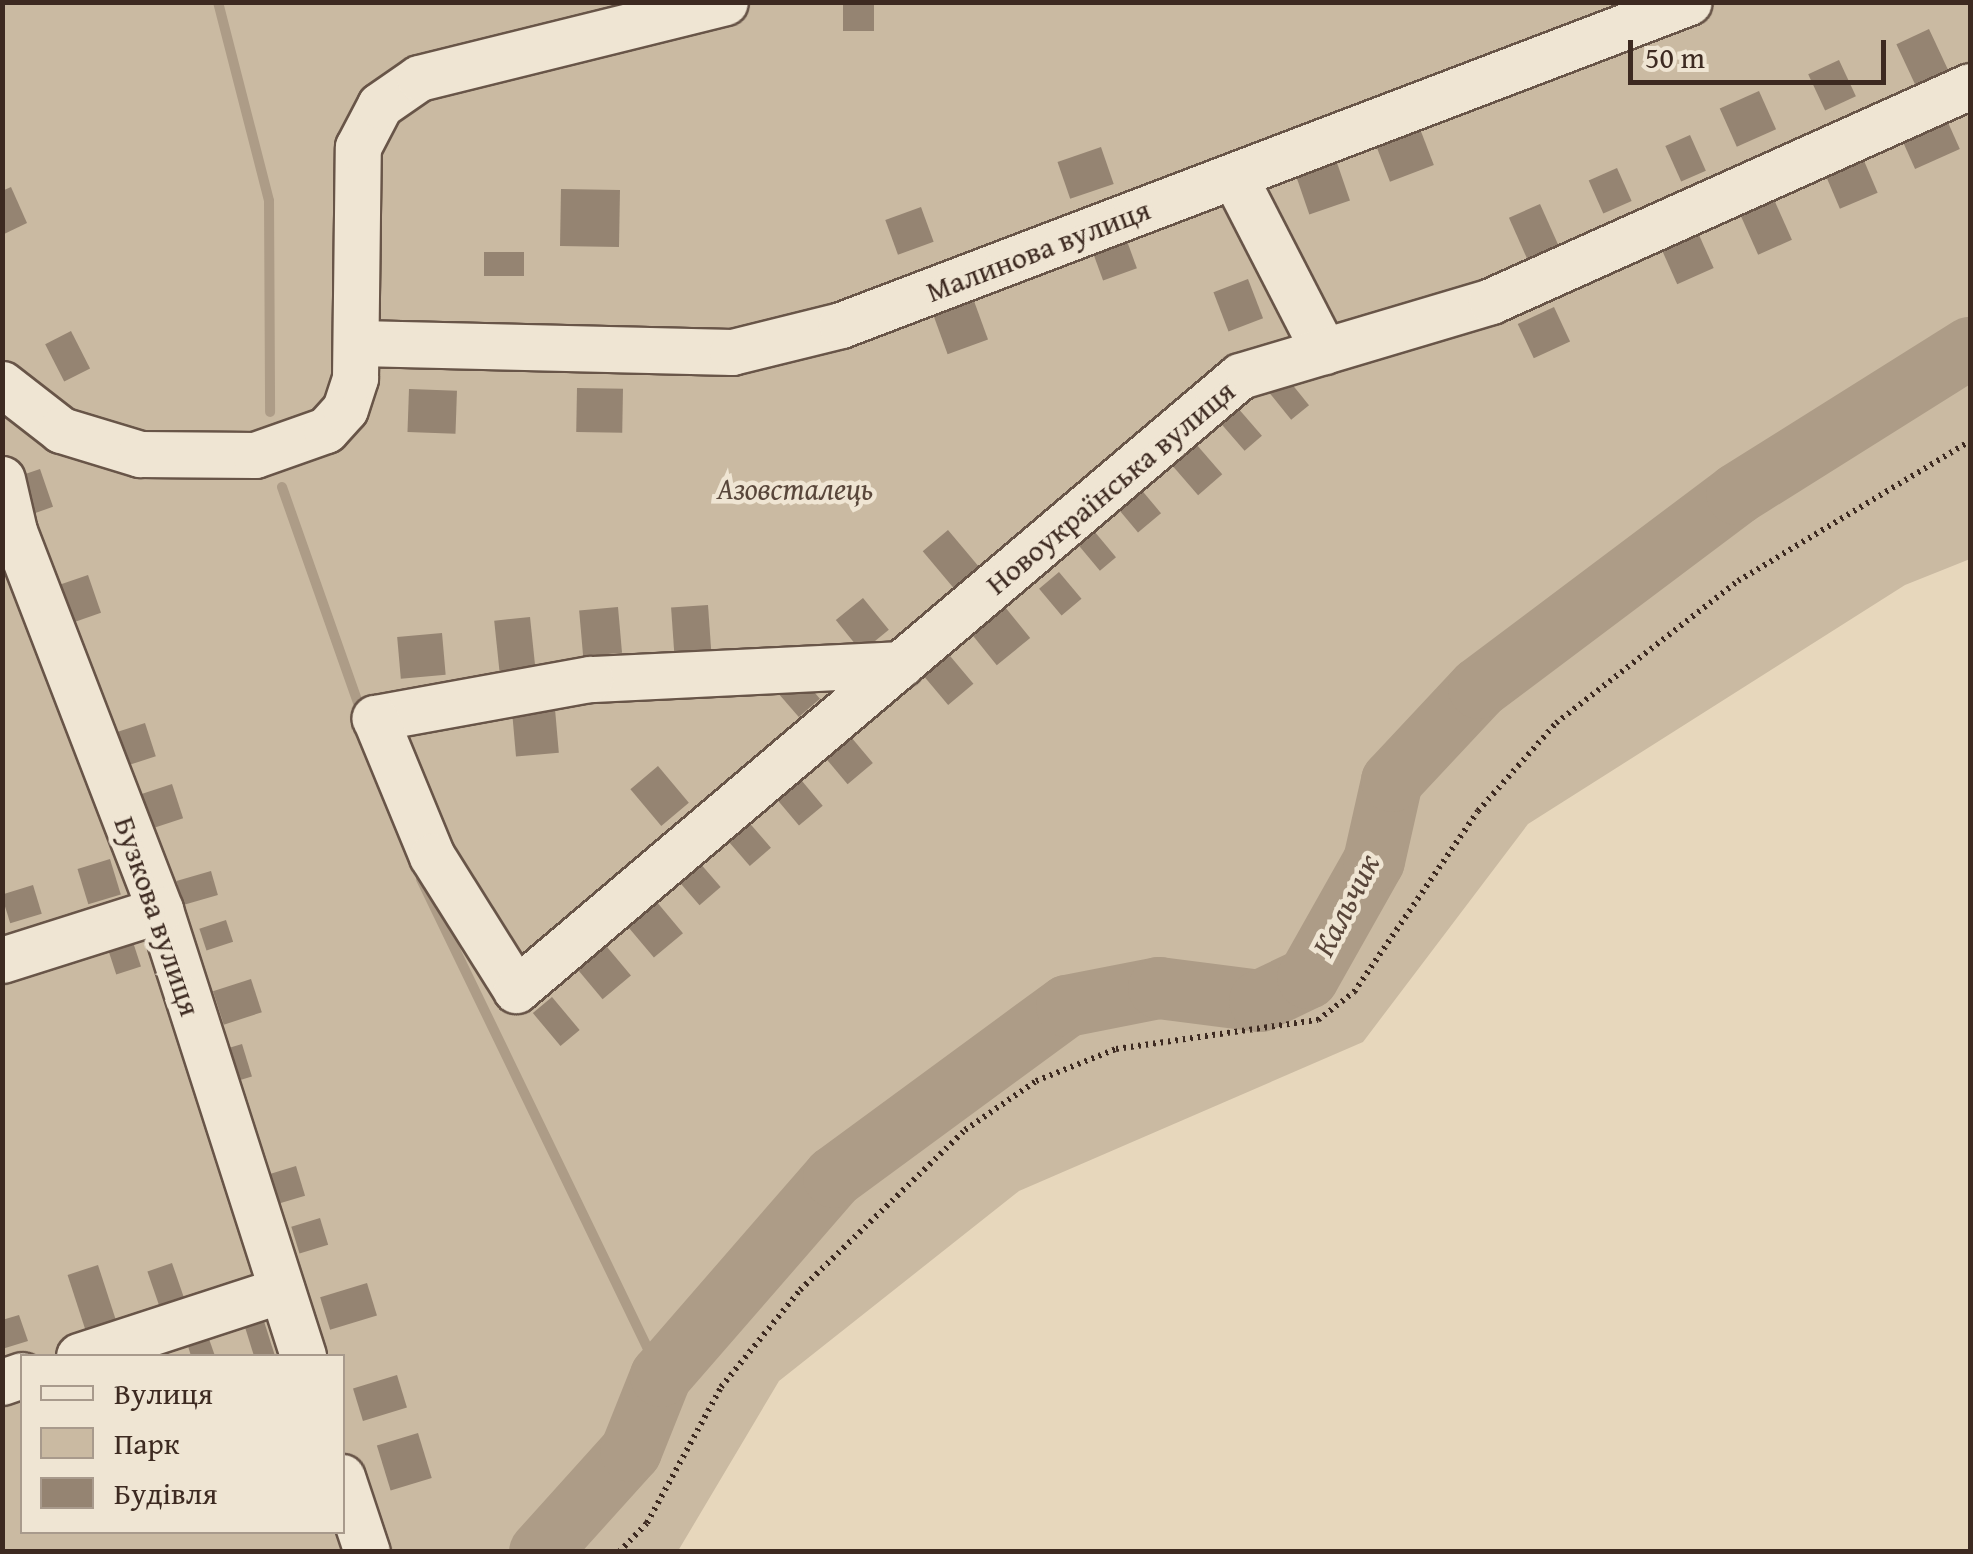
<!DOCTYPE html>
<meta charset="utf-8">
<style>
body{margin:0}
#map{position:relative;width:1973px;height:1554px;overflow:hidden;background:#e7d7bc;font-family:"Gentium Book Plus",serif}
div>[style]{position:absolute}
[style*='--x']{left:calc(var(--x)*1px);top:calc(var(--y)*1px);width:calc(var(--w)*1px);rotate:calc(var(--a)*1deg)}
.green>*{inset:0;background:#cabaa2}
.stream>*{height:10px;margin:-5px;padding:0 5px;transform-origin:5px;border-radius:5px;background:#ad9c87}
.river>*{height:62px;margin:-31px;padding:0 31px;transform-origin:31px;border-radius:31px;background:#ad9c87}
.building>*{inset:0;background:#958472;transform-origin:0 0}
.path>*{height:6px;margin-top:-3px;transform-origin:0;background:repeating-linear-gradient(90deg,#3d2a21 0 2.5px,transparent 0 7.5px)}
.roads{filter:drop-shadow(2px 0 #685548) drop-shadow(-2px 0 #685548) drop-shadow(0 2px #685548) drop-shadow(0 -2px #685548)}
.minor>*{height:45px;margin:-22.5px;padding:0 22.5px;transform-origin:22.5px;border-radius:22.5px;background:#efe5d3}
span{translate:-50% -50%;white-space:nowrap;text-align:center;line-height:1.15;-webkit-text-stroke:9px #efe5d3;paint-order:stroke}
.street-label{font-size:30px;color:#3d2a21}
.park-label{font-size:30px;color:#59473b;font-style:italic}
.water-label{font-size:32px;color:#59463a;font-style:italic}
.frame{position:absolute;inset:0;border:5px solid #3d2a21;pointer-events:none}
.legend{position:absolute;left:20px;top:1354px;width:325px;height:180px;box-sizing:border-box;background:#efe5d3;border:2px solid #a89a8c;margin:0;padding:12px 18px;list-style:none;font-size:30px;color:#3d2a21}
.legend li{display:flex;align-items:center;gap:20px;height:50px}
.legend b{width:50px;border:2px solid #a89a8c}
.scale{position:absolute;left:1628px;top:40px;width:258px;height:45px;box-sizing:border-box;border:5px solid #3d2a21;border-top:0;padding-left:12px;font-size:30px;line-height:35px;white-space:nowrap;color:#3d2a21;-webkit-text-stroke:8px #efe5d3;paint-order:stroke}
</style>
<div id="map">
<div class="green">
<i style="clip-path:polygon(evenodd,3px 3px,1970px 3px,1970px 559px,1905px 585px,1528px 824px,1363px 1042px,1019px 1191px,779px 1381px,678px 1551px,3px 1552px,3px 3px,22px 1356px,342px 1356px,342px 1532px,22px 1532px,22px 1356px)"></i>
</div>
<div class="stream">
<i style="--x:218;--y:2;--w:205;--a:75.6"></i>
<i style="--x:269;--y:201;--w:211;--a:89.7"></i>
<i style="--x:282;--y:487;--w:244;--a:70.6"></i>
<i style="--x:421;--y:879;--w:552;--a:64.22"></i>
</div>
<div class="river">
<i style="--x:540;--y:1552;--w:136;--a:-48"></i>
<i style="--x:631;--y:1451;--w:81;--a:-68.2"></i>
<i style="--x:661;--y:1376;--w:264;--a:-49"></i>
<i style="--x:834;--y:1177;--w:289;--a:-36.3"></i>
<i style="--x:1067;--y:1006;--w:94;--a:-11.1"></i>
<i style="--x:1159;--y:988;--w:102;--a:7.3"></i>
<i style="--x:1260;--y:1001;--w:53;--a:-25.6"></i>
<i style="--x:1308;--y:978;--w:134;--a:-60.6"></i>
<i style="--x:1374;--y:861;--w:82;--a:-77.3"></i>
<i style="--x:1392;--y:781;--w:127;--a:-46.9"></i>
<i style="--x:1479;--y:688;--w:323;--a:-36.9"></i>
<i style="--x:1737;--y:494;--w:275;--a:-32.1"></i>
</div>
<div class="building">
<i style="left:843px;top:2px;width:31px;height:29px"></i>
<i style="left:1929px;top:29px;width:45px;height:36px;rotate:65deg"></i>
<i style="left:1839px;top:60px;width:40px;height:34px;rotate:65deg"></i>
<i style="left:1759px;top:91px;width:42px;height:43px;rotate:66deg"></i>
<i style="left:1946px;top:118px;width:34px;height:49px;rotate:66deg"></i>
<i style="left:1417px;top:121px;width:47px;height:47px;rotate:69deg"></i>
<i style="left:1690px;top:135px;width:39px;height:27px;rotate:66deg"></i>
<i style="left:1101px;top:147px;width:39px;height:46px;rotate:71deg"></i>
<i style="left:1862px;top:156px;width:40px;height:41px;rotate:67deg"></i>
<i style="left:1335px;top:157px;width:46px;height:43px;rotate:71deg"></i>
<i style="left:1617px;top:168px;width:36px;height:31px;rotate:66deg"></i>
<i style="clip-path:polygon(11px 187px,27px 223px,2px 235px,2px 191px)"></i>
<i style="left:561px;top:189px;width:59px;height:57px;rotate:1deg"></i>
<i style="left:1772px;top:195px;width:49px;height:37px;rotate:66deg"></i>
<i style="left:1540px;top:204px;width:45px;height:34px;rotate:66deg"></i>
<i style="left:921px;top:207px;width:37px;height:38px;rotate:70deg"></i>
<i style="left:1695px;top:226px;width:46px;height:40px;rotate:66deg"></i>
<i style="left:1127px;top:241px;width:29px;height:36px;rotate:70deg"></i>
<i style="left:484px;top:252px;width:40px;height:24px"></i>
<i style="left:1248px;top:279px;width:42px;height:37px;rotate:69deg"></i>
<i style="left:974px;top:301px;width:41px;height:43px;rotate:70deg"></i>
<i style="left:1554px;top:307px;width:38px;height:40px;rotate:65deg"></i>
<i style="left:71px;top:331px;width:42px;height:29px;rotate:63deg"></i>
<i style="left:1287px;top:378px;width:35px;height:23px;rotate:51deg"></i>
<i style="left:577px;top:388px;width:46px;height:44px;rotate:1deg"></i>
<i style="left:409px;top:389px;width:48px;height:43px;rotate:2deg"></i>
<i style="left:1237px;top:407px;width:38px;height:23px;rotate:49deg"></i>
<i style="left:1196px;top:444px;width:40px;height:32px;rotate:49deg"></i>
<i style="left:40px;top:469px;width:40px;height:21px;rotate:71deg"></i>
<i style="left:1134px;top:481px;width:42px;height:30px;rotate:50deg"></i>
<i style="left:1089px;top:525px;width:42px;height:21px;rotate:50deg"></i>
<i style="left:948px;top:530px;width:51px;height:33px;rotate:50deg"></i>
<i style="left:1059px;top:572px;width:35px;height:26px;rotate:50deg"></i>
<i style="left:88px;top:575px;width:40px;height:34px;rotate:71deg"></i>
<i style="left:863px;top:598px;width:41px;height:35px;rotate:51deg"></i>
<i style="left:708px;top:605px;width:44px;height:37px;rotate:86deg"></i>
<i style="left:618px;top:607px;width:46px;height:39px;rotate:85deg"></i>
<i style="left:1005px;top:607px;width:40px;height:43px;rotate:51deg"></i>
<i style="left:530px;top:617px;width:50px;height:36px;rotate:84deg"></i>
<i style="left:442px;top:633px;width:42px;height:45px;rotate:85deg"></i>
<i style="left:940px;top:644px;width:52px;height:33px;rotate:50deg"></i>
<i style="left:795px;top:670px;width:38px;height:28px;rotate:49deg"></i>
<i style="left:555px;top:709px;width:44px;height:43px;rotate:85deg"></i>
<i style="left:145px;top:723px;width:35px;height:31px;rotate:72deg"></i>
<i style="left:851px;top:737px;width:34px;height:33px;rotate:50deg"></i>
<i style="left:658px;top:766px;width:48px;height:36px;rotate:50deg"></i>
<i style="left:797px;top:775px;width:40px;height:31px;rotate:50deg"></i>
<i style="left:172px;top:784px;width:36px;height:32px;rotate:72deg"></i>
<i style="left:746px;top:819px;width:38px;height:28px;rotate:49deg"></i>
<i style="left:110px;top:859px;width:37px;height:34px;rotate:73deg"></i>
<i style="left:699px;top:862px;width:33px;height:28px;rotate:49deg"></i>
<i style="left:211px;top:871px;width:25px;height:36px;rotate:74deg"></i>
<i style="left:33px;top:885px;width:30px;height:33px;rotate:73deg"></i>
<i style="left:656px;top:901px;width:42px;height:38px;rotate:50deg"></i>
<i style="left:226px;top:920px;width:23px;height:28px;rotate:72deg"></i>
<i style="left:132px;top:939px;width:29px;height:26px;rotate:72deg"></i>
<i style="left:602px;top:941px;width:45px;height:37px;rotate:50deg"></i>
<i style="left:251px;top:979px;width:35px;height:40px;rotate:72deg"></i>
<i style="left:552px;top:997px;width:43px;height:25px;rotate:50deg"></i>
<i style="left:242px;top:1044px;width:34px;height:20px;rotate:73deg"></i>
<i style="left:296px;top:1166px;width:31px;height:29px;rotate:73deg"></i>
<i style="left:320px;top:1218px;width:28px;height:30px;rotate:73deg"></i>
<i style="left:172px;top:1263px;width:37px;height:26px;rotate:71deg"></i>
<i style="left:98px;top:1265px;width:61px;height:32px;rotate:72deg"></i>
<i style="left:367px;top:1283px;width:34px;height:49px;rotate:73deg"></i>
<i style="clip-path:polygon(19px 1315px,28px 1341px,2px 1349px,2px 1320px)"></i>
<i style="clip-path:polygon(263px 1318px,275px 1356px,254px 1356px,244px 1324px)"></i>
<i style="clip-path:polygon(209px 1339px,215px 1356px,191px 1356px,188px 1346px)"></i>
<i style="left:397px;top:1375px;width:34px;height:46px;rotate:73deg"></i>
<i style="left:418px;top:1433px;width:47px;height:43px;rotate:73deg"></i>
</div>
<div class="path">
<i style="--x:619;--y:1552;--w:40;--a:-46"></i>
<i style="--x:647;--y:1523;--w:155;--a:-61.4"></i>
<i style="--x:721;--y:1387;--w:125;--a:-50.8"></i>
<i style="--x:800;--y:1290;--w:230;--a:-44.1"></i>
<i style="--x:965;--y:1130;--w:86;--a:-34.6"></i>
<i style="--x:1036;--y:1081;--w:86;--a:-21.8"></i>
<i style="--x:1116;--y:1049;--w:204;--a:-8.2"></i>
<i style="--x:1318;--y:1020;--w:46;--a:-37.9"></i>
<i style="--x:1354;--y:992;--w:219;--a:-55.6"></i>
<i style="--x:1478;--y:811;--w:118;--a:-48.4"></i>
<i style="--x:1556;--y:723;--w:231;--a:-38"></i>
<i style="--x:1738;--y:581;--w:271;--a:-31.1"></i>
</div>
<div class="roads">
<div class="minor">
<i style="--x:1234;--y:176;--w:197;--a:62.8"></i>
<i style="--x:359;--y:343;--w:373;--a:1.4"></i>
<i style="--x:732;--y:352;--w:112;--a:-13.9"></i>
<i style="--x:841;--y:325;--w:907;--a:-20.85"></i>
<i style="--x:2;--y:384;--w:75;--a:37.9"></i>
<i style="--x:61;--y:430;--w:83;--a:16.9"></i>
<i style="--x:140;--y:454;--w:115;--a:0.5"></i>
<i style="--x:255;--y:455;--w:75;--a:-19.4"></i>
<i style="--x:326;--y:430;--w:28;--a:-48"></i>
<i style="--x:345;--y:409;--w:33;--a:-72"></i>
<i style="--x:355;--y:378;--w:231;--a:-89.3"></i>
<i style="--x:358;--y:147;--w:47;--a:-62.4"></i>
<i style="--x:380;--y:105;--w:47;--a:-34.7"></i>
<i style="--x:419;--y:78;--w:315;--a:-13.9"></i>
<i style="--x:2;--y:479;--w:53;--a:77"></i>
<i style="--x:14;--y:531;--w:406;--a:68.9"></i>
<i style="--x:160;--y:910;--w:468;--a:72.2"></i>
<i style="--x:901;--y:664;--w:311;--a:177.2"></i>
<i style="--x:590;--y:679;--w:219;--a:169.7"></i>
<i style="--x:375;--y:718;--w:149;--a:67.6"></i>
<i style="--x:432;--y:856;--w:158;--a:57.9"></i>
<i style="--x:516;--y:990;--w:949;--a:-40.3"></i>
<i style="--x:1240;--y:376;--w:262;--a:-16.6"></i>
<i style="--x:1491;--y:301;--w:525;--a:-24.17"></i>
<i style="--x:2;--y:960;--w:166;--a:-17.6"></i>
<i style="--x:79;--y:1356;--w:213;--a:-18.1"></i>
<i style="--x:2;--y:1382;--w:21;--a:-19"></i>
<i style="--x:342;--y:1477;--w:79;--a:71.6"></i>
</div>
</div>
<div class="street-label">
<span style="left:1038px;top:250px;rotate:-21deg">Малинова вулиця</span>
<span style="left:1110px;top:487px;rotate:-40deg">Новоукраїнська вулиця</span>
<span style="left:158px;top:916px;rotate:71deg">Бузкова вулиця</span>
</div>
<div class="park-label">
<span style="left:795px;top:488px">Азовсталець</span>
</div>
<div class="water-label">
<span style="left:1346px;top:905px;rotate:-63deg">Кальчик</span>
</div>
<div class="frame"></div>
<ul class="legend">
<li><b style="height:12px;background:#efe5d3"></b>Вулиця</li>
<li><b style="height:28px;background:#cabaa2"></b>Парк</li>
<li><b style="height:28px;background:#958472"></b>Будівля</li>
</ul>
<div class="scale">50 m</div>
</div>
